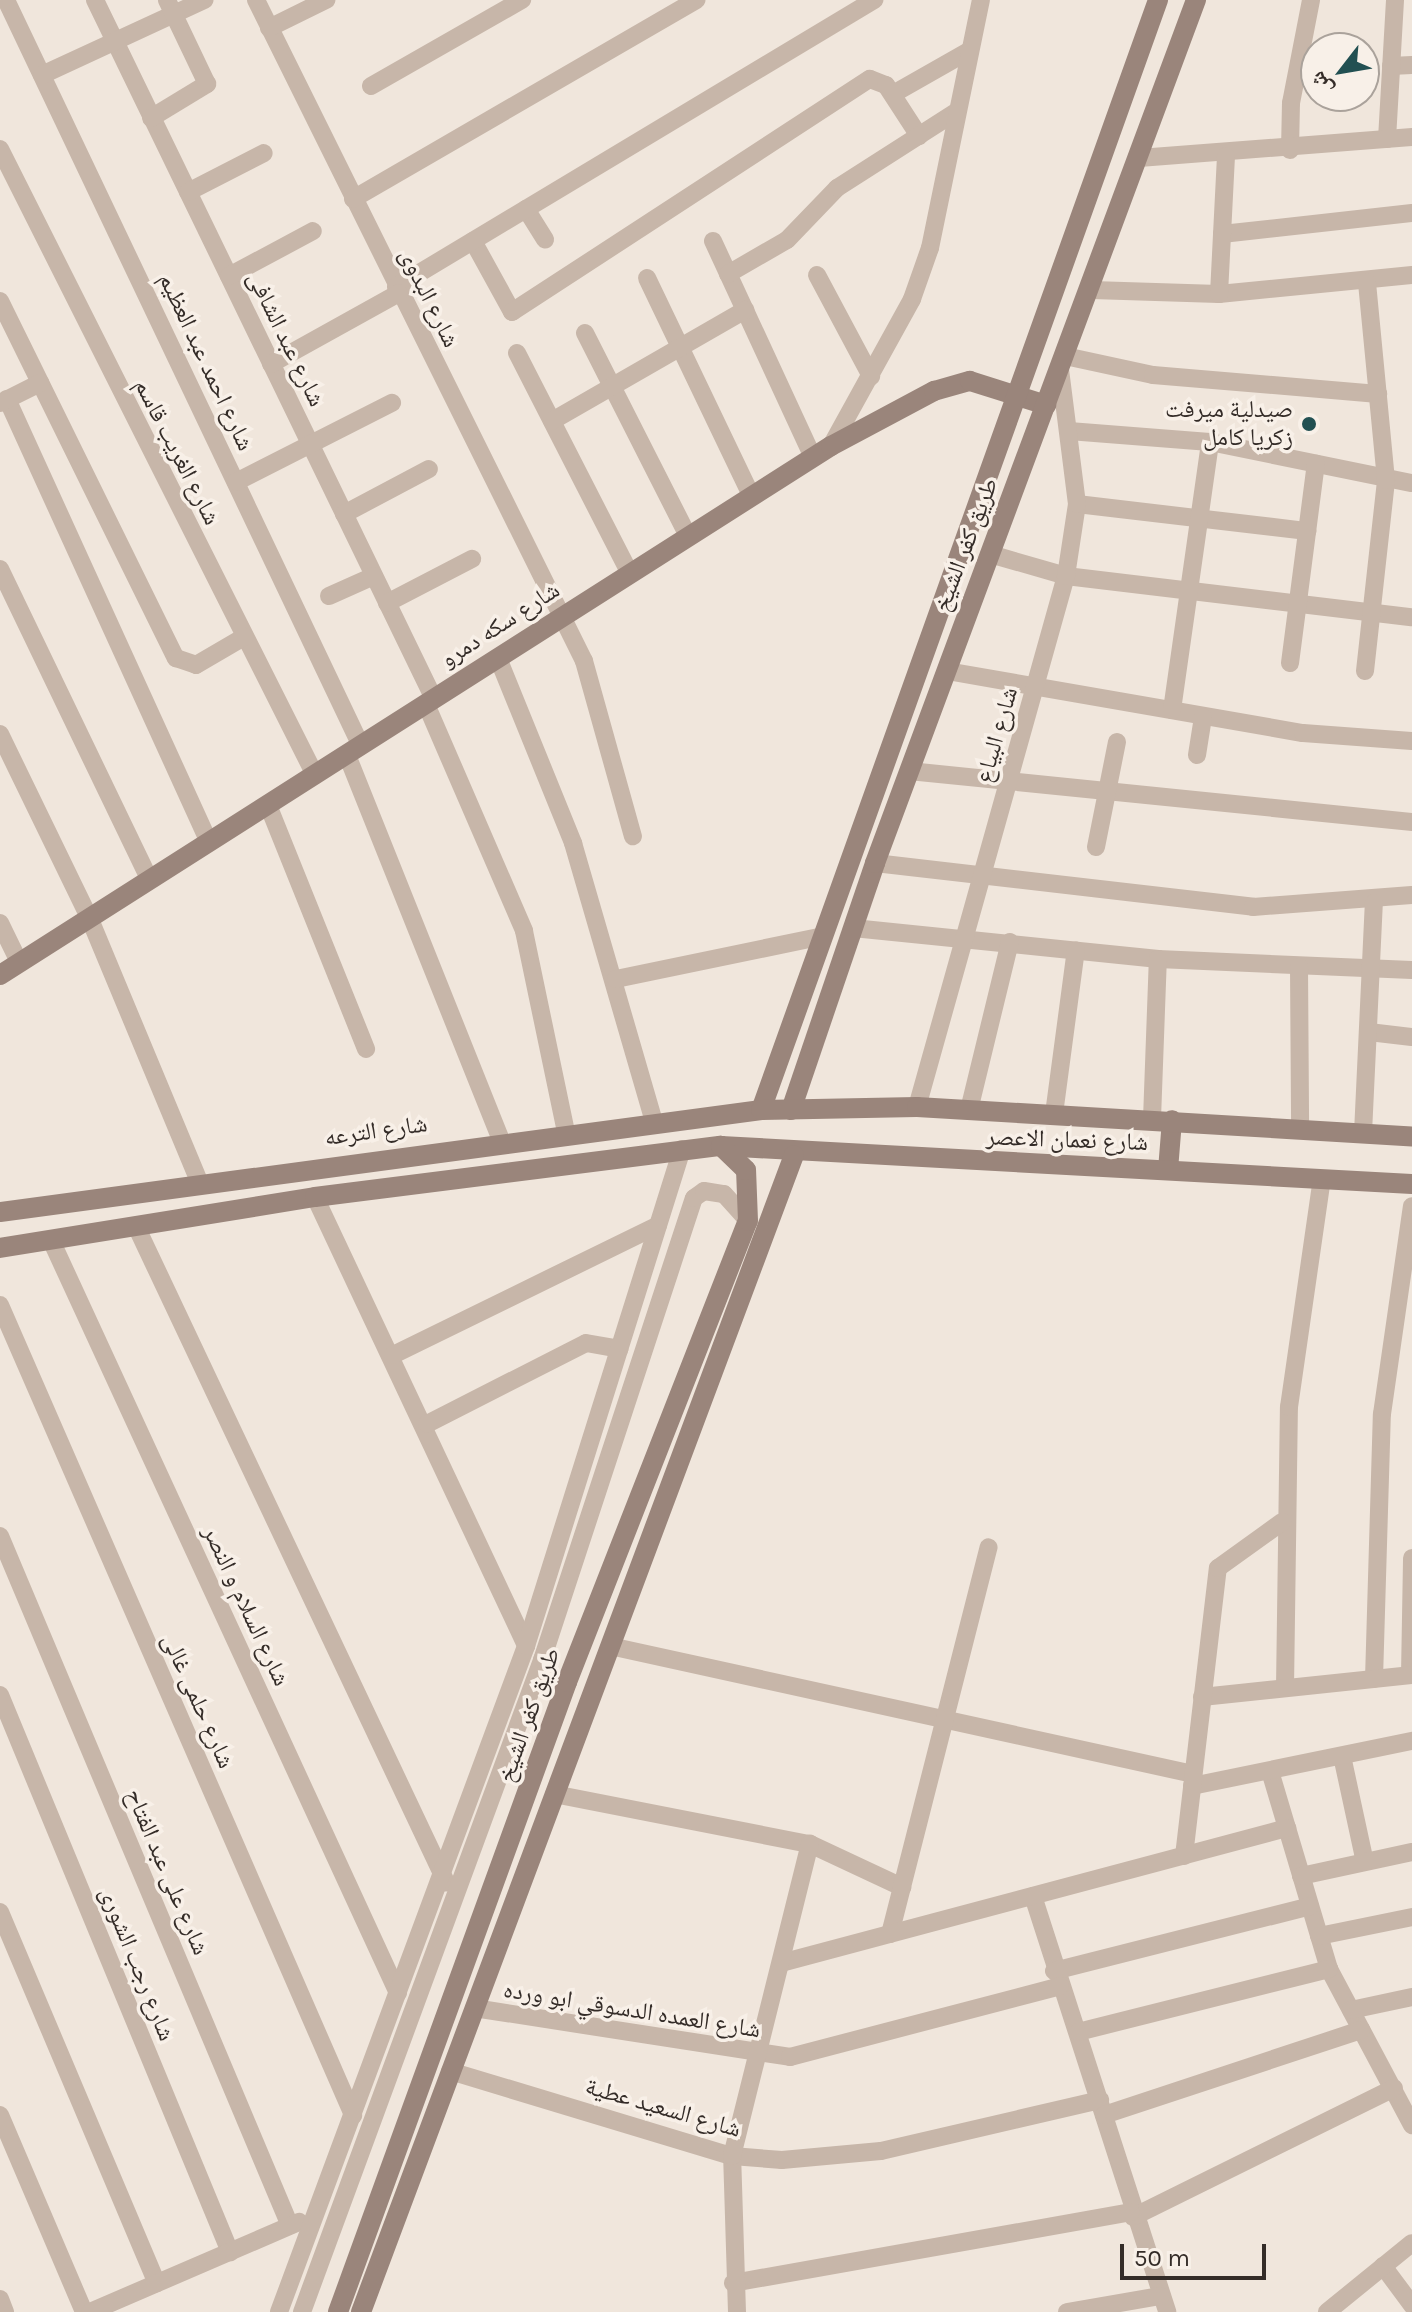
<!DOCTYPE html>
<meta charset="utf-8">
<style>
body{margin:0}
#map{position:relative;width:1412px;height:2312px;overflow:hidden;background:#f0e6dc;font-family:Karla,"Noto Naskh Arabic",sans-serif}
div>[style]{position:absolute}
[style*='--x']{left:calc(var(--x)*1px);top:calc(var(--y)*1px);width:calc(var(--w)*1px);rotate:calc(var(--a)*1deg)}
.street>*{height:18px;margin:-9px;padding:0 9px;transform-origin:9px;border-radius:9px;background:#c7b6a9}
.secondary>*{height:20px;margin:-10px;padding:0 10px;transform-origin:10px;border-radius:10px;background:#9a857b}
.dots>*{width:22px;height:22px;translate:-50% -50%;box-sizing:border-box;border:4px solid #f8f0e8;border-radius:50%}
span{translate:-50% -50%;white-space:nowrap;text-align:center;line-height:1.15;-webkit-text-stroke:7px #f8f0e8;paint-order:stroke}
.street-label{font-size:24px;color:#342c28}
.poi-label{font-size:24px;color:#342c28}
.right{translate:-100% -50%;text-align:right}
.north{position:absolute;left:1300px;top:32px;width:80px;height:80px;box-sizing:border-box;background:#f8f0e8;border:2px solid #aaa29b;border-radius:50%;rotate:239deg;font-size:22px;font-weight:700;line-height:32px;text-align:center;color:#342c28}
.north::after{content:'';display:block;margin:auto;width:28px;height:36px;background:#225052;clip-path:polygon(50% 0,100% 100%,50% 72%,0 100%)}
.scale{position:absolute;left:1120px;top:2244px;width:146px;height:36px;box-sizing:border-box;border:4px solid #342c28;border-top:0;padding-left:10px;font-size:24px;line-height:28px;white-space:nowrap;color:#342c28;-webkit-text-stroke:6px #f8f0e8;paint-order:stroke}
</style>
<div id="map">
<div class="street">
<i style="--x:6;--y:0;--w:826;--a:64.55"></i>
<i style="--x:95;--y:0;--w:777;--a:64.13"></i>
<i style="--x:256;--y:0;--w:738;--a:63.61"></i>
<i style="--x:584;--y:661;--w:182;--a:74.4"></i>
<i style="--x:269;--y:28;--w:64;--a:-26.2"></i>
<i style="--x:1391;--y:66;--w:21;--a:-3"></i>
<i style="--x:42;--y:75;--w:179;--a:-24.8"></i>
<i style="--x:371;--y:86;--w:174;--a:-29.7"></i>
<i style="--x:893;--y:94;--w:85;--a:-29.6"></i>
<i style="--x:151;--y:118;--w:66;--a:-31.3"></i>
<i style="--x:207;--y:84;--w:93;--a:-115.5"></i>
<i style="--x:1387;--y:139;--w:139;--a:-86.7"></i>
<i style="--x:0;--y:149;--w:701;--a:63.29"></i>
<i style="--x:1290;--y:150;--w:47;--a:-88.8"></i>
<i style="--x:1291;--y:103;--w:105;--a:-79"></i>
<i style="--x:1139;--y:158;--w:274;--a:-4.4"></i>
<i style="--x:188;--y:192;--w:85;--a:-27.2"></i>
<i style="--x:353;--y:199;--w:397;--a:-30.1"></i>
<i style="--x:526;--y:209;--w:36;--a:58"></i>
<i style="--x:1222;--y:234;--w:191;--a:-6.3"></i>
<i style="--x:473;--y:241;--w:81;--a:61.2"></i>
<i style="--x:512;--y:312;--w:427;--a:-33.1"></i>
<i style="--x:870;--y:79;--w:17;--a:21"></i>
<i style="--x:886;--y:85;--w:61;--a:57.1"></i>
<i style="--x:713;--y:241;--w:238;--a:65.2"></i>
<i style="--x:728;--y:274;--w:68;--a:-30"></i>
<i style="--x:787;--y:240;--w:72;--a:-46.1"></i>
<i style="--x:837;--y:188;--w:141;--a:-32.6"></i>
<i style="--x:817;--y:275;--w:115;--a:61.9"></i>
<i style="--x:229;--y:276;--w:95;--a:-28.2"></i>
<i style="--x:647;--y:278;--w:241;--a:64.4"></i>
<i style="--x:396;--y:287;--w:558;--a:-30.98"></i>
<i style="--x:1092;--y:290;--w:127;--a:1.8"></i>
<i style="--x:1219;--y:294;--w:194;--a:-5.6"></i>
<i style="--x:1219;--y:294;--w:138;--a:-87.1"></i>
<i style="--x:0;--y:301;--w:398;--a:63.8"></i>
<i style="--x:176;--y:658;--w:21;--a:19"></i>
<i style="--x:196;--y:665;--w:56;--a:-30.3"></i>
<i style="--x:585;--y:333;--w:225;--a:63.1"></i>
<i style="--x:517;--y:353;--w:244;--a:62.9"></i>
<i style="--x:1065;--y:356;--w:90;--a:12.2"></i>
<i style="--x:1153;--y:375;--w:226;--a:4.8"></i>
<i style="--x:271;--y:364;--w:146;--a:-29"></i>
<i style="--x:7;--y:399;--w:487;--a:65.5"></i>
<i style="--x:0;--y:403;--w:45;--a:-26.6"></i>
<i style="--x:552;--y:421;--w:223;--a:-29.9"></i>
<i style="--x:1069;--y:431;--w:141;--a:4.5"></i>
<i style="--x:1210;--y:442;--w:206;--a:11.5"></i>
<i style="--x:831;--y:446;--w:168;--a:-61.1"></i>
<i style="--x:912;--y:299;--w:54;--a:-70.6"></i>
<i style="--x:930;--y:248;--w:253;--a:-78.4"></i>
<i style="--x:236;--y:482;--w:175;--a:-26.9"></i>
<i style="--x:1077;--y:504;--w:232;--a:6.7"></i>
<i style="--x:344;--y:514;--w:96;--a:-27.9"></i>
<i style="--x:990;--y:554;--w:79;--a:16.1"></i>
<i style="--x:1066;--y:576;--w:348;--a:6.8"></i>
<i style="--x:0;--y:569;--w:344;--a:64.3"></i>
<i style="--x:329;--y:596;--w:49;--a:-24"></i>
<i style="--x:387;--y:603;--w:96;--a:-27.4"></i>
<i style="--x:498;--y:658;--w:200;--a:67.9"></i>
<i style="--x:573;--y:843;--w:290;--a:73.8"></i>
<i style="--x:1290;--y:663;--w:201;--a:-82.6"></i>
<i style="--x:947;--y:671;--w:361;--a:9.9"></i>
<i style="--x:1303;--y:733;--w:109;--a:4.2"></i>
<i style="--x:1365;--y:671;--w:192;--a:-83.7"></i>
<i style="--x:1386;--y:480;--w:199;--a:-95.5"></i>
<i style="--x:426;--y:704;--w:247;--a:66.6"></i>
<i style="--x:524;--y:931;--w:205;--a:78.2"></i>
<i style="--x:1172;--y:710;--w:271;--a:-81.9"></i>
<i style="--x:0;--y:734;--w:203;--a:64.1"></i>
<i style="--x:89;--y:917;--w:286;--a:67.4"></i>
<i style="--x:347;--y:755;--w:416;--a:68.2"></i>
<i style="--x:1197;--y:755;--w:38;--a:-81"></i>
<i style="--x:909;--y:771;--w:506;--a:5.79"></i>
<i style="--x:268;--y:805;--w:263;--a:68.1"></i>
<i style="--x:1096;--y:847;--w:107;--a:-78.7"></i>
<i style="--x:875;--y:863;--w:381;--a:6.6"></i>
<i style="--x:1253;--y:907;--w:159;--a:-4.3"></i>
<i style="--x:0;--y:923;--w:43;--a:64"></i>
<i style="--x:853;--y:928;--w:307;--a:5.8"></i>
<i style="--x:1158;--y:959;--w:254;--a:2.5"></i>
<i style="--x:1299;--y:967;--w:162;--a:89.6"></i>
<i style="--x:616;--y:979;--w:212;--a:-11.7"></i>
<i style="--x:1369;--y:1032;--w:43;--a:6.6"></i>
<i style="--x:917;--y:1107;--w:552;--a:-74.33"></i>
<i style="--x:1066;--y:576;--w:73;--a:-81.3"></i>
<i style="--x:1077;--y:504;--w:136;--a:-97.2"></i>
<i style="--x:969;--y:1110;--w:173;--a:-76.3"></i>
<i style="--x:1054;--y:1114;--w:165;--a:-82.4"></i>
<i style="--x:1152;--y:1119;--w:160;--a:-87.9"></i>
<i style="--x:1363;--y:1133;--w:230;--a:-87.3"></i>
<i style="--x:315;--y:1197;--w:496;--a:64.8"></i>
<i style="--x:136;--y:1226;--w:726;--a:64.71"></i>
<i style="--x:51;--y:1240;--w:829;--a:65.26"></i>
<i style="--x:0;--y:1305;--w:884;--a:66.45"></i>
<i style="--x:393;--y:1355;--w:295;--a:-26.1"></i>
<i style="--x:427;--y:1424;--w:178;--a:-27"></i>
<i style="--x:586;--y:1343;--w:34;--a:10"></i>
<i style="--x:0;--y:1536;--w:748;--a:67.2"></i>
<i style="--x:610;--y:1646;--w:597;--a:12.38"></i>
<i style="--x:1410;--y:1675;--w:117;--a:-89"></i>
<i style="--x:1374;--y:1679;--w:265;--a:-88.3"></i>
<i style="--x:1382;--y:1414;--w:210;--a:-81.8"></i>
<i style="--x:1285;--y:1688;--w:281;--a:-89.2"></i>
<i style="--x:1289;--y:1407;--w:230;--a:-81.8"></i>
<i style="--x:0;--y:1695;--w:603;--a:67.56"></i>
<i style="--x:1202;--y:1697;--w:211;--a:-6"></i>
<i style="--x:1342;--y:1756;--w:108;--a:77.8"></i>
<i style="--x:1270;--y:1771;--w:207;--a:73.4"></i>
<i style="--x:1329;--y:1969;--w:177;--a:62"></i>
<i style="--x:1192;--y:1786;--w:225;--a:-11.6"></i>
<i style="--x:554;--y:1794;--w:261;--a:11.1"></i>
<i style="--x:810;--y:1844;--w:102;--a:25.1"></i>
<i style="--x:1184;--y:1856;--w:290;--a:-83.3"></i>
<i style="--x:1218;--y:1568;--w:79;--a:-35.7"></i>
<i style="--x:1301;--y:1876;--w:114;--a:-12.2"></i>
<i style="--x:1033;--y:1896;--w:437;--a:72.1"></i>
<i style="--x:0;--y:1912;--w:403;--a:67.1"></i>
<i style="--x:890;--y:1934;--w:399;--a:-75.7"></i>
<i style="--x:1319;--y:1936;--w:95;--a:-11.5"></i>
<i style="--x:781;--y:1963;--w:524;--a:-14.94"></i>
<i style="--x:1054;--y:1971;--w:264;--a:-14.2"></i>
<i style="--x:474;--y:2008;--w:320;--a:8.8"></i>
<i style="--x:790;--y:2057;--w:279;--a:-14.7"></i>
<i style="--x:1351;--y:2010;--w:62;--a:-12"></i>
<i style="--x:1078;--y:2032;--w:259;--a:-14.1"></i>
<i style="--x:450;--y:2071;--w:295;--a:16.8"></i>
<i style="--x:732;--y:2156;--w:50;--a:4.6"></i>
<i style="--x:782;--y:2160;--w:99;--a:-5.2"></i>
<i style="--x:881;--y:2151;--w:225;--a:-13.1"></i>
<i style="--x:0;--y:2115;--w:214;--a:66.9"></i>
<i style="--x:1104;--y:2115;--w:271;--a:-18.3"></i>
<i style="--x:1133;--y:2217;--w:291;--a:-26.3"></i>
<i style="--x:1383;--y:2266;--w:49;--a:53.4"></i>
<i style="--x:733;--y:2283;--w:404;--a:-10.1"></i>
<i style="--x:0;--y:2299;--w:14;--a:69"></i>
<i style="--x:90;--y:2312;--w:228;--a:-23.3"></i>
<i style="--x:279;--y:2312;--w:710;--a:-69.65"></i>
<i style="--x:526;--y:1646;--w:521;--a:-72.57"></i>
<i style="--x:302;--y:2312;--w:695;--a:-69.79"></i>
<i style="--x:542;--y:1660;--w:486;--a:-71.8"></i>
<i style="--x:694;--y:1198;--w:12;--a:-35"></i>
<i style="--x:704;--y:1191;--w:20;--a:9"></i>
<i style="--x:724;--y:1194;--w:36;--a:48"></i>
<i style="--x:737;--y:2312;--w:156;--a:-91.8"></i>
<i style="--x:732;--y:2156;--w:322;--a:-76"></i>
<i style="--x:1067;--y:2312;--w:95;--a:-9.7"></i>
<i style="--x:1327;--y:2312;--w:109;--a:-39.1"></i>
</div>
<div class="secondary">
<i style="--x:0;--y:975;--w:985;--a:-32.48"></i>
<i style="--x:831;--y:446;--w:117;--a:-28.1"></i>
<i style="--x:934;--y:391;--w:37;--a:-16"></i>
<i style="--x:970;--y:381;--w:80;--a:17.5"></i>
<i style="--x:761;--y:1110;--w:1179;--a:-70.32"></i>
<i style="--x:791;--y:1110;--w:261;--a:-71.2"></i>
<i style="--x:875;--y:863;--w:921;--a:-69.6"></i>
<i style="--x:1168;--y:1170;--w:50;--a:-85.4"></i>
<i style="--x:0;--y:1212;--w:768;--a:-7.63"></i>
<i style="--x:761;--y:1110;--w:156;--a:-1.1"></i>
<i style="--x:917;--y:1107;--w:496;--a:3.4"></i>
<i style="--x:0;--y:1248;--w:319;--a:-9.2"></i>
<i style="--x:315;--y:1197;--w:409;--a:-7.2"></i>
<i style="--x:721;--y:1146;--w:692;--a:3.15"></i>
<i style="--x:338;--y:2312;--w:670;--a:-70.02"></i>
<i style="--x:567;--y:1682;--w:495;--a:-68.6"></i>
<i style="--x:748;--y:1221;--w:51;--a:-92.2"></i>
<i style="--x:746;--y:1170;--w:35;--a:-136"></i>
<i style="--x:361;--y:2312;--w:1235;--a:-69.48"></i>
</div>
<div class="dots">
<i style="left:1309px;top:424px;background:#225052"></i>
</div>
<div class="street-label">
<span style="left:429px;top:298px;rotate:64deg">شارع البدوى</span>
<span style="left:286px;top:339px;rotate:64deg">شارع عبد الشافى</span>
<span style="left:206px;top:362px;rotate:65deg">شارع احمد عبد العظيم</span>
<span style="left:177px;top:452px;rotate:63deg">شارع الغريب قاسم</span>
<span style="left:966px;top:545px;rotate:-69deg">طريق كفر الشيخ</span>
<span style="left:500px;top:625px;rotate:-33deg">شارع سكه دمرو</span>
<span style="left:997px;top:735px;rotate:-74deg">شارع البياع</span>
<span style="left:376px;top:1131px;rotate:-8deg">شارع الترعه</span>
<span style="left:1067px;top:1140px;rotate:2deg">شارع نعمان الاعصر</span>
<span style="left:246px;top:1606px;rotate:65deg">شارع السلام و النصر</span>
<span style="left:198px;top:1701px;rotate:66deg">شارع حلمى غالى</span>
<span style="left:529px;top:1715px;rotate:-70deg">طريق كفر الشيخ</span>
<span style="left:167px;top:1872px;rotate:67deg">شارع على عبد الفتاح</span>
<span style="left:137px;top:1964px;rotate:68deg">شارع رجب الشورى</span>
<span style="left:632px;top:2010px;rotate:9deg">شارع العمده الدسوقي ابو ورده</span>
<span style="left:663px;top:2108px;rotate:16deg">شارع السعيد عطية</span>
</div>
<div class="poi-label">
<span class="right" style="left:1293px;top:424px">صيدلية ميرفت<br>زكريا كامل</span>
</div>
<div class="north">ش</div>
<div class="scale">50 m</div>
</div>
